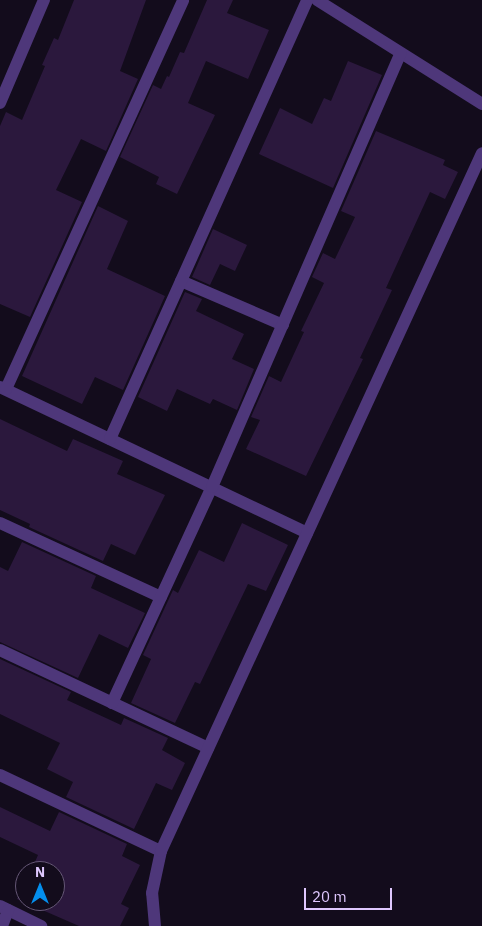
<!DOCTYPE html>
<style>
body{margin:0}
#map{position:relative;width:482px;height:926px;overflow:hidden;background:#130c1c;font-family:"IBM Plex Sans",sans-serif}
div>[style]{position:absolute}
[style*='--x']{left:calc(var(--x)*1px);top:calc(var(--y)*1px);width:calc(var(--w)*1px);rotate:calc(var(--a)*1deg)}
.building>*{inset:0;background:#2b183d}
.minor>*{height:12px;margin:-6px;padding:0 6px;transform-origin:6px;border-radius:6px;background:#4e377a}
span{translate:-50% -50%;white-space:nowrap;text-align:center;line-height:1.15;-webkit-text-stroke:5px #130c1c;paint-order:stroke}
.north{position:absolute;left:15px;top:861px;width:50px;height:50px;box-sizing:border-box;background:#130c1c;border:1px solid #655776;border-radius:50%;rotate:0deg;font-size:14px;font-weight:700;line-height:20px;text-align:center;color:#dfc8fe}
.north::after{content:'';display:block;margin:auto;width:18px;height:22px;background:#048eed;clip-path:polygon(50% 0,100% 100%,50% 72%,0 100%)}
.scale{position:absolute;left:304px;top:888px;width:88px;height:22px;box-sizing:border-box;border:2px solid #dfc8fe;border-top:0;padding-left:6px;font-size:15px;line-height:18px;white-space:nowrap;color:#dfc8fe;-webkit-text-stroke:4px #130c1c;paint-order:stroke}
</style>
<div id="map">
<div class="building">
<i style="clip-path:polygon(74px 0,146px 0,120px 71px,138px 79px,106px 151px,81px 139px,56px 190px,82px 202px,30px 317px,0 304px,0 126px,6px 112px,22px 120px,45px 66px,42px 65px,54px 38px,58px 40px)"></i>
<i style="clip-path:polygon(207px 0,233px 0,227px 13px,269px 30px,248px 79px,206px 61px,188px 103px,215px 115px,177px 194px,156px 184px,159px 177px,120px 157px,153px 85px,161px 89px,167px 76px,169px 77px,180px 52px,184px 53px)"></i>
<i style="clip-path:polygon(348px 61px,382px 75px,333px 188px,259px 154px,280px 108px,312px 124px,324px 98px,331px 101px)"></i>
<i style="clip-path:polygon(376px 131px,445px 160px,443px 165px,458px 172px,445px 199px,430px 192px,386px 288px,392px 290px,360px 358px,363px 359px,306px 476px,246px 449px,260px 420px,251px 417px,269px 376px,281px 382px,304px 332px,301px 331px,324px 283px,312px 277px,323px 253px,335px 259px,355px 217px,341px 211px)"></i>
<i style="clip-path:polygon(98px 206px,128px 221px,107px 269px,165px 296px,123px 390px,95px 377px,82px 404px,22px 376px)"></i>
<i style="clip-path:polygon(213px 229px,247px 245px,235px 271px,220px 264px,210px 285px,192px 277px)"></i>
<i style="clip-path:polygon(185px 292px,202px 299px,196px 311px,244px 334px,232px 359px,254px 369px,237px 410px,213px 399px,210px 404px,177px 389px,167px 411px,138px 397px)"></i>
<i style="clip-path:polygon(0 419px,67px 451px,73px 439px,123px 461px,117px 474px,165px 495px,135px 555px,111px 544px,103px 561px,29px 527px,30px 524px,0 510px)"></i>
<i style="clip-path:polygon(242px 523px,288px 545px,266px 591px,248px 584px,200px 684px,195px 682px,175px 723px,131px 703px,151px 659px,143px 655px,173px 590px,178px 593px,199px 550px,224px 562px)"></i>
<i style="clip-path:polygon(22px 542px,96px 576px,91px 588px,145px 613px,128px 648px,99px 634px,78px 678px,0 642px,0 567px,8px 571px)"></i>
<i style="clip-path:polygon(0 659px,71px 692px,67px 700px,121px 725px,124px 718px,168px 738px,162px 750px,185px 763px,172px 790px,156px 783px,134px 829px,66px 797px,73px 782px,47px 769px,60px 743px,0 714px)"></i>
<i style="clip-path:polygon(0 807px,50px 831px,59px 812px,127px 844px,122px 856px,140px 865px,121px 904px,129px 908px,120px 926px,79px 926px,17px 899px,25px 883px,25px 901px,55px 901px,55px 871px,31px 871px,38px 855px,0 837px)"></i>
</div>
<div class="minor">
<i style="--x:317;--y:0;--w:195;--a:32.2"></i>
<i style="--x:0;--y:103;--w:112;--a:-66.9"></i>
<i style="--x:181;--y:281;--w:111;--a:23.3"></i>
<i style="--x:0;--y:387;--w:340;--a:25.4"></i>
<i style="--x:6;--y:389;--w:427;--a:-65.5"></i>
<i style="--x:110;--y:439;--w:481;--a:-65.8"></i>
<i style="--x:0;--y:523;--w:177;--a:24.7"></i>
<i style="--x:0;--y:650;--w:230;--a:25.2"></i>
<i style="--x:112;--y:703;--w:238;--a:-65.2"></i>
<i style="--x:212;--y:487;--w:473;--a:-66.5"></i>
<i style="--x:0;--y:775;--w:178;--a:25.3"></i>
<i style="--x:0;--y:906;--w:46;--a:26"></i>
<i style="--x:2;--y:926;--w:17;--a:-69"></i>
<i style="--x:155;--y:926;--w:33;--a:-95"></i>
<i style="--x:152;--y:893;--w:43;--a:-77.9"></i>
<i style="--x:161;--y:851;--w:768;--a:-65.3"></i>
</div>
<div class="north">N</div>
<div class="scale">20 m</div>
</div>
